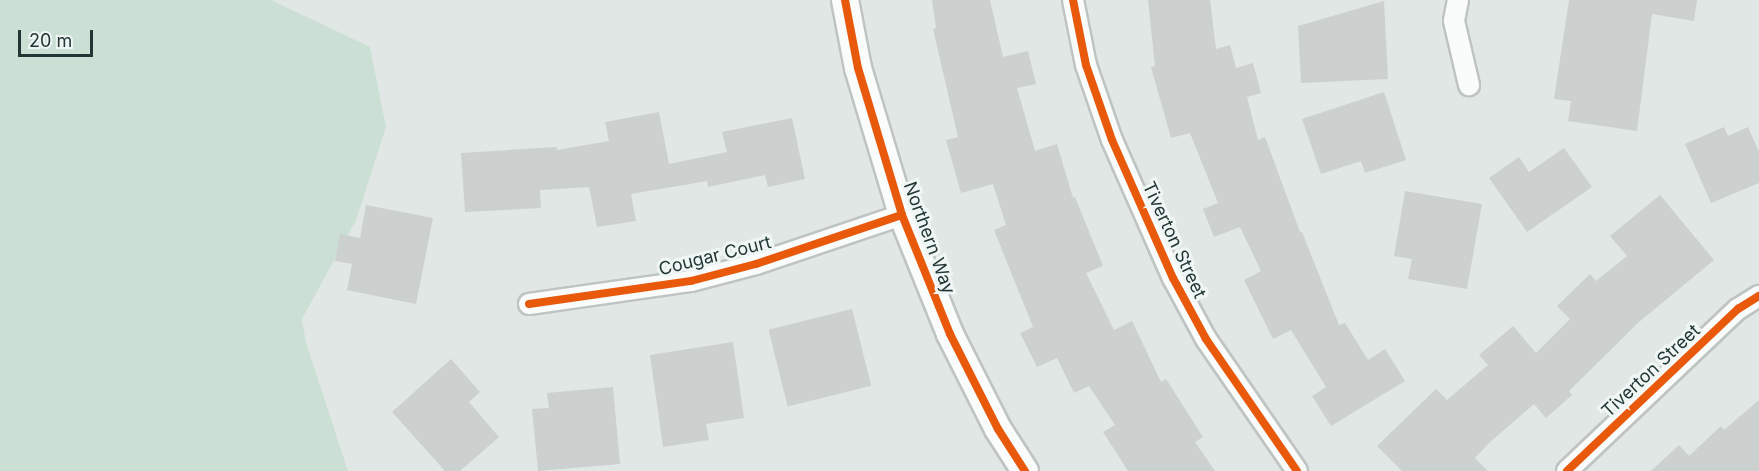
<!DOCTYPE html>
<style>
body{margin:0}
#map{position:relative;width:1759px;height:471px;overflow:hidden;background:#e1e7e5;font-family:Inter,sans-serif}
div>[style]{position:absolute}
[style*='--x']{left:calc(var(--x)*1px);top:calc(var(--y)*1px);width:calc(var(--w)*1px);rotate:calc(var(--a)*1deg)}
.green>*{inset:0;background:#ccdfd5}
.building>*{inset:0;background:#ccd0cf;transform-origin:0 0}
.roads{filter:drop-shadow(2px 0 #bec4c2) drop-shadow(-2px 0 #bec4c2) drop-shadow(0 2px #bec4c2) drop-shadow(0 -2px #bec4c2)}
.minor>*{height:20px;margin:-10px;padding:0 10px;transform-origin:10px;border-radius:10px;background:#fafbfb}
.tertiary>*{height:26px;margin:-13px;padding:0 13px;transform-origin:13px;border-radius:13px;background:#fafbfb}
.cycleway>*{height:8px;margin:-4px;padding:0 4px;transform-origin:4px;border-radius:4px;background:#e8590c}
span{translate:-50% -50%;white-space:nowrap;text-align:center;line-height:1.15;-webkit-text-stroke:6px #eff6f4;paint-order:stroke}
.street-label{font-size:18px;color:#223735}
.scale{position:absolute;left:18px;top:30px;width:75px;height:27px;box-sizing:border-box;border:3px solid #223735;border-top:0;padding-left:8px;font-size:18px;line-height:21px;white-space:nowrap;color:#223735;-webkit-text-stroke:4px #eff6f4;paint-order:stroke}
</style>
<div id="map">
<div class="green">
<i style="clip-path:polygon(0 0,271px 0,370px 47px,386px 127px,356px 220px,302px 319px,306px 343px,348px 471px,0 471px)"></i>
</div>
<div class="building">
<i style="clip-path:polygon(932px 0,990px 0,1003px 57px,1028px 51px,1036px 84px,1017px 88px,1035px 151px,1057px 144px,1073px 198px,1075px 197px,1103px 266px,1086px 273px,1114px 330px,1132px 321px,1161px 382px,1166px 379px,1203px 437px,1195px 442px,1215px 471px,1128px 471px,1103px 432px,1115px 425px,1089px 386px,1074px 393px,1057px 358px,1037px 367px,1020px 333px,1033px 327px,994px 230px,1006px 225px,993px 184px,961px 193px,946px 140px,958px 137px,933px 29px,936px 28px)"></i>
<i style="clip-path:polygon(1148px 0,1210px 0,1216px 49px,1230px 45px,1236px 68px,1253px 63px,1261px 93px,1247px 97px,1258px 140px,1265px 137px,1300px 232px,1302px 232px,1339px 325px,1345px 323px,1368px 360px,1385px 349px,1405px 381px,1331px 426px,1312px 396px,1326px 387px,1291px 330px,1273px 339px,1244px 280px,1261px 271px,1240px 227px,1214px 237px,1203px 209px,1218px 203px,1190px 133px,1171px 138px,1151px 67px,1155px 66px)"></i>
<i style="clip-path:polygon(1569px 0,1697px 0,1694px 21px,1652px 14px,1637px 131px,1568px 121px,1571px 101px,1554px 99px)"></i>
<i style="clip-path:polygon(1384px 1px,1388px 79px,1301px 83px,1298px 26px)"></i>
<i style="clip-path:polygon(1384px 92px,1406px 160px,1365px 173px,1361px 161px,1321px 174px,1302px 119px)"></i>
<i style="clip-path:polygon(659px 112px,669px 164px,727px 152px,722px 132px,792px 118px,805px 179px,768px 187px,765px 175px,708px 187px,707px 181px,631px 194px,636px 221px,597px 227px,589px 187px,540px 190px,541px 208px,465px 212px,461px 153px,557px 147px,557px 150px,609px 141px,605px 122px)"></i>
<i style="clip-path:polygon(1724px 127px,1728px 136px,1748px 127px,1759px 152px,1759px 183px,1711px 203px,1685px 144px)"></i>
<i style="clip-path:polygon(1564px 148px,1592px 187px,1527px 232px,1489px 178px,1519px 157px,1529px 172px)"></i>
<i style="clip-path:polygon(1405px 191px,1482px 204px,1467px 289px,1408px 279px,1412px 259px,1394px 256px)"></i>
<i style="clip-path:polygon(1660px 195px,1714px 260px,1639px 322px,1569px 391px,1572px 395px,1546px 418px,1534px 404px,1489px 443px,1475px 458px,1488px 471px,1402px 471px,1377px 446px,1436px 389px,1447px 400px,1488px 365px,1479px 355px,1513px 326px,1536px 353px,1570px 319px,1557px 306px,1590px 274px,1596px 281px,1627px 256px,1610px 236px)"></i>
<i style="clip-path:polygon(366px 205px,433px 218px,416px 304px,347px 290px,352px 264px,335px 261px,340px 234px,360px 238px)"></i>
<i style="left:852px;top:309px;width:79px;height:86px;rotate:76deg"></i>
<i style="clip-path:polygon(733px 342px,744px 418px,706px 424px,709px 440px,663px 447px,650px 355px)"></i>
<i style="clip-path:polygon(451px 359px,480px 392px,469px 402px,499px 437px,460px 471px,445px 471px,392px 412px)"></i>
<i style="clip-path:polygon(613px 387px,620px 464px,538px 471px,532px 409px,549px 408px,547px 393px)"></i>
<i style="clip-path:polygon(1759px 400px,1759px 471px,1651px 471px,1679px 445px,1689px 456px,1721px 426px,1724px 430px)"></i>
</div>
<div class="roads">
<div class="minor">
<i style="--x:1073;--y:0;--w:66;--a:78.7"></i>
<i style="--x:1086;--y:65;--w:79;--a:70.9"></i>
<i style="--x:1112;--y:140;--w:151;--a:66.2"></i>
<i style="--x:1173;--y:278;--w:69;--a:61.6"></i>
<i style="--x:1206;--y:339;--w:160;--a:55.4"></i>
<i style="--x:1458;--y:0;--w:21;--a:101"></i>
<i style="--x:1454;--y:21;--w:66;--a:76.8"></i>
<i style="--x:529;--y:304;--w:164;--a:-8.1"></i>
<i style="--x:691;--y:281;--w:67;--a:-14.7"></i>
<i style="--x:756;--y:264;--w:154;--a:-18.6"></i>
<i style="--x:1567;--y:471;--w:236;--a:-43.5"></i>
<i style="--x:1738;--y:309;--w:25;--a:-32"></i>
</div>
<div class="tertiary">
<i style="--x:845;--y:0;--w:69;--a:79.2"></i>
<i style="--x:858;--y:68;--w:153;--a:73.3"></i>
<i style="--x:902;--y:215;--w:128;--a:68"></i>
<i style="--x:950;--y:334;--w:106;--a:63.2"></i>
<i style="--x:998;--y:429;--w:50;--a:57.3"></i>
</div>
</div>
<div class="cycleway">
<i style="--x:845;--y:0;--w:69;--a:79.2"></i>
<i style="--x:858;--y:68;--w:153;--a:73.3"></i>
<i style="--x:902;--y:215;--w:128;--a:68"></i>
<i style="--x:950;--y:334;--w:106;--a:63.2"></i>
<i style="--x:998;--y:429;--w:50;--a:57.3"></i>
<i style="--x:1073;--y:0;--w:66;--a:78.7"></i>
<i style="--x:1086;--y:65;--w:79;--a:70.9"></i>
<i style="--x:1112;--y:140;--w:151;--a:66.2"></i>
<i style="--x:1173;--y:278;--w:69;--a:61.6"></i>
<i style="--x:1206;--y:339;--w:160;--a:55.4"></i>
<i style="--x:529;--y:304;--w:164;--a:-8.1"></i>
<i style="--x:691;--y:281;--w:67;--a:-14.7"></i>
<i style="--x:756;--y:264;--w:154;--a:-18.6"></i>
<i style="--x:1567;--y:471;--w:236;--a:-43.5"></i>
<i style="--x:1738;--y:309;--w:25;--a:-32"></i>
</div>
<div class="street-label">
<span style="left:929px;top:238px;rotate:70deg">Northern Way</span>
<span style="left:1174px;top:240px;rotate:65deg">Tiverton Street</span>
<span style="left:715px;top:256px;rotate:-14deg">Cougar Court</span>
<span style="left:1651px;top:371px;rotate:-43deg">Tiverton Street</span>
</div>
<div class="scale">20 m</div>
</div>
